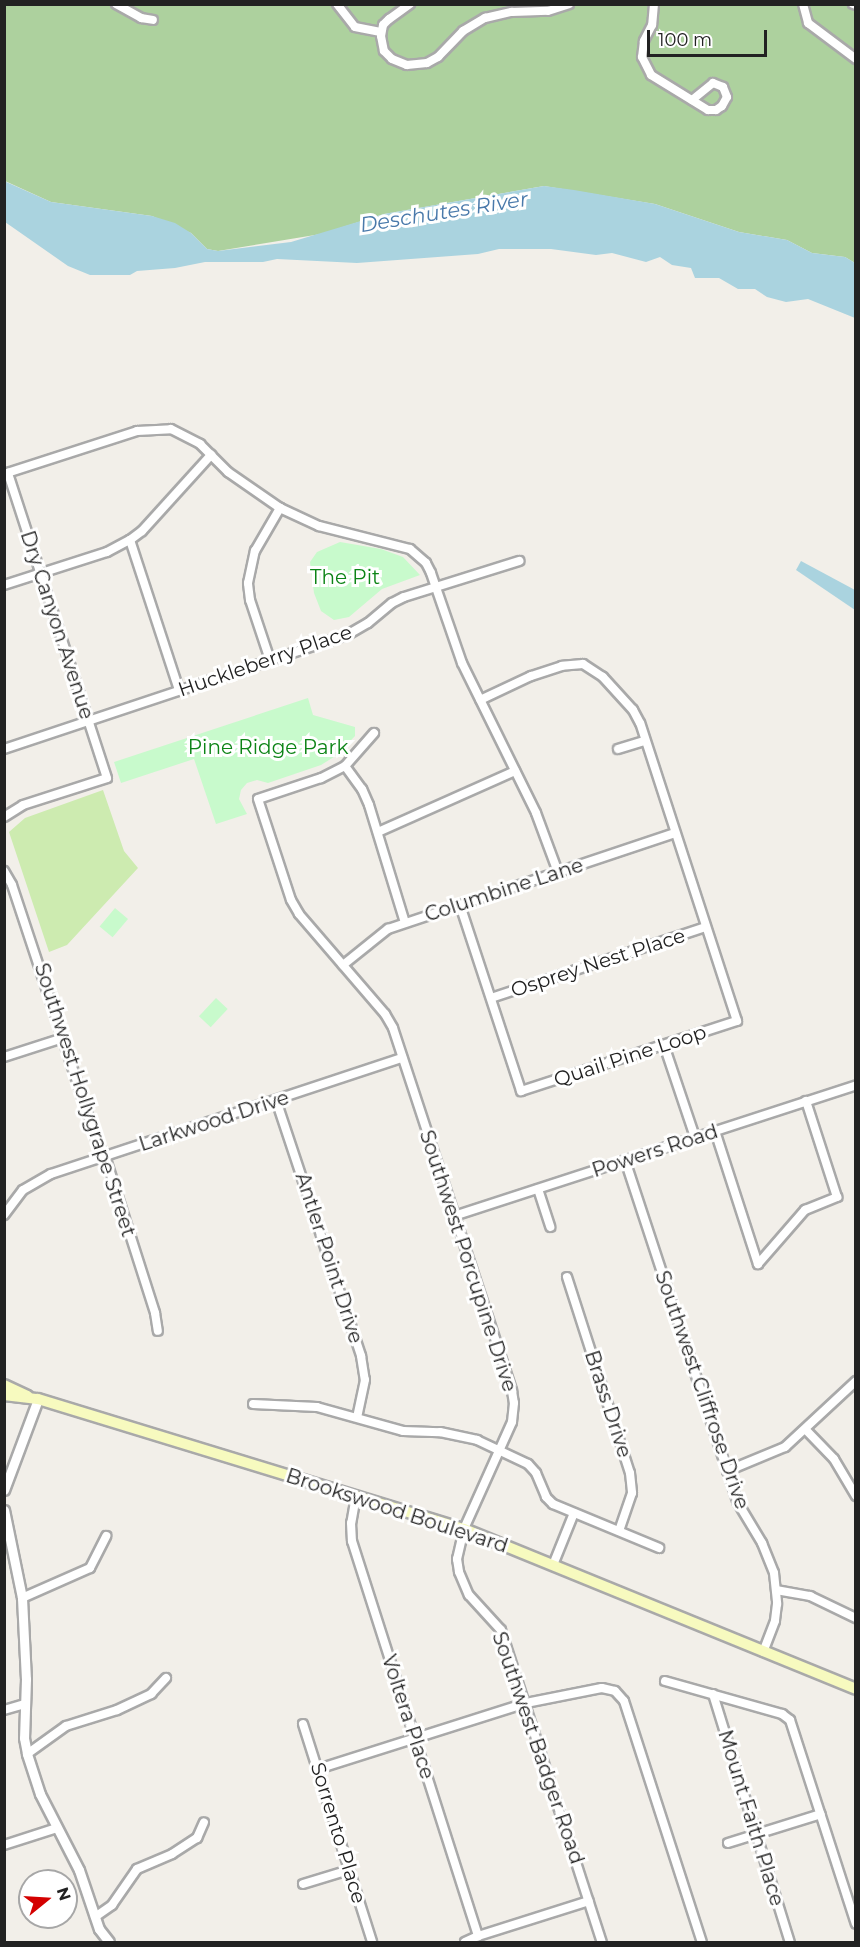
<!DOCTYPE html>
<style>
body{margin:0}
#map{position:relative;width:860px;height:1947px;overflow:hidden;background:#f2efe9;font-family:Montserrat,sans-serif}
div>[style]{position:absolute}
[style*='--x']{left:calc(var(--x)*1px);top:calc(var(--y)*1px);width:calc(var(--w)*1px);rotate:calc(var(--a)*1deg)}
.grass>*{inset:0;background:#cdebb0}
.forest>*{inset:0;background:#add19e}
.park>*{inset:0;background:#c8facc;transform-origin:0 0}
.water>*{inset:0;background:#aad3df}
.roads{filter:drop-shadow(2px 0 #a9a9a9) drop-shadow(-2px 0 #a9a9a9) drop-shadow(0 2px #a9a9a9) drop-shadow(0 -2px #a9a9a9)}
.minor>*{height:8px;margin:-4px;padding:0 4px;transform-origin:4px;border-radius:4px;background:#fff}
.tertiary>*{height:9px;margin:-4.5px;padding:0 4.5px;transform-origin:4.5px;border-radius:4.5px;background:#fff}
.secondary>*{height:10px;margin:-5px;padding:0 5px;transform-origin:5px;border-radius:5px;background:#f7fabf}
span{translate:-50% -50%;white-space:nowrap;text-align:center;line-height:1.15;-webkit-text-stroke:6px #fff;paint-order:stroke}
.park-label{font-size:20px;color:#0c8416}
.street-label{font-size:20px;color:#222}
.water-label{font-size:21px;color:#4a7aab;font-style:italic}
.frame{position:absolute;inset:0;border:6px solid #222;pointer-events:none}
.north{position:absolute;left:18px;top:1869px;width:60px;height:60px;box-sizing:border-box;background:#fff;border:2px solid #a7a7a7;border-radius:50%;rotate:72deg;font-size:16px;font-weight:700;line-height:24px;text-align:center;color:#222}
.north::after{content:'';display:block;margin:auto;width:21px;height:27px;background:#d40000;clip-path:polygon(50% 0,100% 100%,50% 72%,0 100%)}
.scale{position:absolute;left:647px;top:30px;width:120px;height:27px;box-sizing:border-box;border:3px solid #222;border-top:0;padding-left:8px;font-size:18px;line-height:21px;white-space:nowrap;color:#222;-webkit-text-stroke:4px #fff;paint-order:stroke}
</style>
<div id="map">
<div class="grass">
<i style="clip-path:polygon(103px 790px,124px 851px,138px 868px,67px 945px,49px 952px,9px 832px,25px 818px)"></i>
</div>
<div class="forest">
<i style="clip-path:polygon(4px 5px,855px 5px,855px 263px,845px 257px,812px 253px,787px 240px,739px 232px,655px 204px,544px 186px,384px 214px,321px 234px,218px 251px,207px 249px,191px 233px,152px 216px,51px 202px,5px 181px)"></i>
</div>
<div class="park">
<i style="clip-path:polygon(340px 542px,381px 549px,403px 557px,420px 575px,382px 589px,349px 617px,334px 620px,321px 611px,314px 593px,310px 562px,317px 552px)"></i>
<i style="clip-path:polygon(308px 698px,313px 715px,355px 727px,355px 736px,337px 755px,321px 765px,268px 783px,257px 780px,247px 783px,241px 790px,239px 799px,247px 814px,216px 824px,194px 759px,121px 783px,114px 762px)"></i>
<i style="left:115px;top:908px;width:17px;height:24px;rotate:40deg"></i>
<i style="left:216px;top:998px;width:16px;height:25px;rotate:43deg"></i>
</div>
<div class="water">
<i style="clip-path:polygon(4px 181px,51px 202px,152px 216px,175px 223px,191px 233px,207px 249px,218px 251px,291px 242px,384px 214px,544px 186px,574px 190px,655px 204px,739px 232px,787px 240px,812px 253px,845px 257px,855px 263px,855px 318px,808px 299px,786px 302px,767px 297px,755px 289px,738px 289px,719px 278px,695px 278px,691px 268px,672px 265px,660px 257px,646px 262px,612px 253px,596px 255px,551px 249px,499px 249px,478px 254px,357px 263px,277px 259px,263px 262px,205px 262px,175px 268px,137px 271px,130px 275px,90px 275px,68px 266px,5px 222px)"></i>
<i style="clip-path:polygon(801px 561px,855px 590px,855px 610px,796px 570px)"></i>
</div>
<div class="roads">
<div class="minor">
<i style="--x:116;--y:4;--w:29;--a:29"></i>
<i style="--x:141;--y:18;--w:12;--a:9"></i>
<i style="--x:337;--y:4;--w:29;--a:52"></i>
<i style="--x:355;--y:27;--w:26;--a:11"></i>
<i style="--x:410;--y:4;--w:26;--a:144"></i>
<i style="--x:389;--y:19;--w:8;--a:135"></i>
<i style="--x:383;--y:25;--w:11;--a:100"></i>
<i style="--x:381;--y:36;--w:15;--a:79"></i>
<i style="--x:384;--y:51;--w:11;--a:45"></i>
<i style="--x:392;--y:59;--w:16;--a:22"></i>
<i style="--x:407;--y:65;--w:20;--a:-6"></i>
<i style="--x:427;--y:63;--w:13;--a:-29"></i>
<i style="--x:438;--y:57;--w:36;--a:-46"></i>
<i style="--x:463;--y:31;--w:26;--a:-31"></i>
<i style="--x:485;--y:18;--w:28;--a:-13"></i>
<i style="--x:512;--y:12;--w:36;--a:-2"></i>
<i style="--x:548;--y:11;--w:22;--a:-18"></i>
<i style="--x:654;--y:4;--w:21;--a:95"></i>
<i style="--x:652;--y:25;--w:18;--a:117"></i>
<i style="--x:644;--y:41;--w:16;--a:97"></i>
<i style="--x:642;--y:57;--w:20;--a:63"></i>
<i style="--x:651;--y:75;--w:67;--a:31.6"></i>
<i style="--x:708;--y:110;--w:8;--a:0"></i>
<i style="--x:716;--y:110;--w:7;--a:-34"></i>
<i style="--x:722;--y:106;--w:10;--a:-61"></i>
<i style="--x:727;--y:97;--w:11;--a:-112"></i>
<i style="--x:723;--y:87;--w:11;--a:-158"></i>
<i style="--x:713;--y:83;--w:27;--a:141"></i>
<i style="--x:803;--y:4;--w:20;--a:75"></i>
<i style="--x:808;--y:23;--w:60;--a:36.9"></i>
<i style="--x:853;--y:4;--w:3;--a:18"></i>
<i style="--x:4;--y:474;--w:140;--a:-17.9"></i>
<i style="--x:137;--y:431;--w:34;--a:-3"></i>
<i style="--x:171;--y:429;--w:33;--a:27"></i>
<i style="--x:200;--y:444;--w:40;--a:45"></i>
<i style="--x:228;--y:472;--w:63;--a:34.7"></i>
<i style="--x:280;--y:508;--w:43;--a:24.8"></i>
<i style="--x:319;--y:526;--w:94;--a:14.2"></i>
<i style="--x:410;--y:549;--w:21;--a:41"></i>
<i style="--x:426;--y:563;--w:11;--a:63"></i>
<i style="--x:431;--y:573;--w:95;--a:71"></i>
<i style="--x:462;--y:663;--w:167;--a:63.7"></i>
<i style="--x:536;--y:813;--w:63;--a:69.6"></i>
<i style="--x:130;--y:540;--w:158;--a:71.9"></i>
<i style="--x:4;--y:585;--w:108;--a:-17.8"></i>
<i style="--x:107;--y:552;--w:26;--a:-28"></i>
<i style="--x:130;--y:540;--w:15;--a:-37"></i>
<i style="--x:142;--y:531;--w:103;--a:-47.8"></i>
<i style="--x:270;--y:660;--w:63;--a:-108.4"></i>
<i style="--x:250;--y:600;--w:17;--a:-97"></i>
<i style="--x:248;--y:583;--w:33;--a:-78"></i>
<i style="--x:255;--y:551;--w:50;--a:-59.8"></i>
<i style="--x:374;--y:733;--w:44;--a:131.3"></i>
<i style="--x:345;--y:766;--w:27;--a:153"></i>
<i style="--x:321;--y:778;--w:66;--a:161.6"></i>
<i style="--x:258;--y:799;--w:106;--a:71.9"></i>
<i style="--x:291;--y:900;--w:16;--a:60"></i>
<i style="--x:299;--y:914;--w:132;--a:49.3"></i>
<i style="--x:385;--y:1014;--w:16;--a:60"></i>
<i style="--x:393;--y:1028;--w:382;--a:71.8"></i>
<i style="--x:512;--y:1391;--w:12;--a:81"></i>
<i style="--x:514;--y:1403;--w:19;--a:96"></i>
<i style="--x:512;--y:1422;--w:117;--a:114.2"></i>
<i style="--x:464;--y:1529;--w:31;--a:103"></i>
<i style="--x:457;--y:1559;--w:13;--a:81"></i>
<i style="--x:459;--y:1572;--w:25;--a:67"></i>
<i style="--x:469;--y:1595;--w:47;--a:47.6"></i>
<i style="--x:501;--y:1630;--w:328;--a:72.1"></i>
<i style="--x:4;--y:749;--w:361;--a:-18.4"></i>
<i style="--x:347;--y:635;--w:24;--a:-30"></i>
<i style="--x:368;--y:623;--w:31;--a:-40"></i>
<i style="--x:392;--y:603;--w:13;--a:-27"></i>
<i style="--x:404;--y:597;--w:121;--a:-17.4"></i>
<i style="--x:618;--y:749;--w:28;--a:-17"></i>
<i style="--x:345;--y:766;--w:29;--a:54"></i>
<i style="--x:362;--y:789;--w:17;--a:66"></i>
<i style="--x:369;--y:805;--w:123;--a:73"></i>
<i style="--x:4;--y:817;--w:22;--a:-32"></i>
<i style="--x:23;--y:805;--w:88;--a:-17.8"></i>
<i style="--x:107;--y:778;--w:321;--a:-108"></i>
<i style="--x:378;--y:832;--w:150;--a:-24"></i>
<i style="--x:4;--y:871;--w:16;--a:60"></i>
<i style="--x:12;--y:885;--w:274;--a:71.7"></i>
<i style="--x:98;--y:1145;--w:13;--a:58"></i>
<i style="--x:105;--y:1156;--w:165;--a:72.3"></i>
<i style="--x:155;--y:1313;--w:18;--a:81"></i>
<i style="--x:460;--y:905;--w:196;--a:71.8"></i>
<i style="--x:521;--y:1091;--w:227;--a:-18"></i>
<i style="--x:737;--y:1021;--w:313;--a:-108"></i>
<i style="--x:640;--y:723;--w:15;--a:-118"></i>
<i style="--x:633;--y:710;--w:45;--a:-132.3"></i>
<i style="--x:603;--y:677;--w:24;--a:-147"></i>
<i style="--x:583;--y:664;--w:21;--a:175"></i>
<i style="--x:562;--y:666;--w:33;--a:162"></i>
<i style="--x:531;--y:676;--w:56;--a:154.8"></i>
<i style="--x:343;--y:965;--w:58;--a:-38.7"></i>
<i style="--x:388;--y:929;--w:303;--a:-18.5"></i>
<i style="--x:491;--y:998;--w:226;--a:-18.3"></i>
<i style="--x:664;--y:1045;--w:97;--a:71.4"></i>
<i style="--x:4;--y:1057;--w:62;--a:-17.9"></i>
<i style="--x:276;--y:1100;--w:270;--a:71.6"></i>
<i style="--x:361;--y:1356;--w:24;--a:81"></i>
<i style="--x:365;--y:1380;--w:38;--a:102"></i>
<i style="--x:715;--y:1131;--w:140;--a:72.1"></i>
<i style="--x:758;--y:1264;--w:72;--a:-49"></i>
<i style="--x:805;--y:1210;--w:35;--a:-22"></i>
<i style="--x:837;--y:1197;--w:101;--a:-107.9"></i>
<i style="--x:625;--y:1160;--w:361;--a:71.8"></i>
<i style="--x:738;--y:1503;--w:47;--a:59"></i>
<i style="--x:762;--y:1543;--w:32;--a:68"></i>
<i style="--x:774;--y:1573;--w:31;--a:84"></i>
<i style="--x:777;--y:1604;--w:17;--a:97"></i>
<i style="--x:775;--y:1621;--w:33;--a:111"></i>
<i style="--x:538;--y:1189;--w:40;--a:72"></i>
<i style="--x:4;--y:1215;--w:31;--a:-53"></i>
<i style="--x:23;--y:1190;--w:32;--a:-30"></i>
<i style="--x:51;--y:1174;--w:370;--a:-18.3"></i>
<i style="--x:454;--y:1216;--w:423;--a:-18"></i>
<i style="--x:567;--y:1277;--w:206;--a:72.2"></i>
<i style="--x:630;--y:1473;--w:20;--a:84"></i>
<i style="--x:632;--y:1493;--w:40;--a:108.9"></i>
<i style="--x:253;--y:1404;--w:64;--a:2.7"></i>
<i style="--x:317;--y:1407;--w:89;--a:15.6"></i>
<i style="--x:403;--y:1431;--w:37;--a:2"></i>
<i style="--x:440;--y:1432;--w:38;--a:12"></i>
<i style="--x:477;--y:1440;--w:56;--a:25.2"></i>
<i style="--x:528;--y:1464;--w:12;--a:48"></i>
<i style="--x:536;--y:1473;--w:26;--a:67"></i>
<i style="--x:546;--y:1497;--w:10;--a:45"></i>
<i style="--x:553;--y:1504;--w:115;--a:22.5"></i>
<i style="--x:806;--y:1430;--w:40;--a:46"></i>
<i style="--x:834;--y:1459;--w:43;--a:59.3"></i>
<i style="--x:727;--y:1471;--w:63;--a:-22.5"></i>
<i style="--x:785;--y:1447;--w:97;--a:-42.9"></i>
<i style="--x:356;--y:1496;--w:27;--a:100"></i>
<i style="--x:351;--y:1523;--w:18;--a:87"></i>
<i style="--x:352;--y:1541;--w:415;--a:72.3"></i>
<i style="--x:553;--y:1565;--w:56;--a:-68"></i>
<i style="--x:776;--y:1590;--w:35;--a:10"></i>
<i style="--x:810;--y:1596;--w:51;--a:25.6"></i>
<i style="--x:22;--y:1598;--w:74;--a:-23.8"></i>
<i style="--x:90;--y:1568;--w:36;--a:-63"></i>
<i style="--x:665;--y:1681;--w:122;--a:15.8"></i>
<i style="--x:782;--y:1714;--w:10;--a:37"></i>
<i style="--x:790;--y:1720;--w:214;--a:72.1"></i>
<i style="--x:713;--y:1694;--w:260;--a:72.8"></i>
<i style="--x:4;--y:1710;--w:22;--a:-16"></i>
<i style="--x:303;--y:1724;--w:229;--a:72.4"></i>
<i style="--x:27;--y:1754;--w:48;--a:-35.7"></i>
<i style="--x:66;--y:1726;--w:53;--a:-17.4"></i>
<i style="--x:117;--y:1710;--w:38;--a:-25"></i>
<i style="--x:151;--y:1694;--w:22;--a:-47"></i>
<i style="--x:318;--y:1769;--w:218;--a:-17.6"></i>
<i style="--x:526;--y:1703;--w:77;--a:-11.2"></i>
<i style="--x:602;--y:1688;--w:13;--a:13"></i>
<i style="--x:615;--y:1691;--w:13;--a:48"></i>
<i style="--x:624;--y:1701;--w:253;--a:72.1"></i>
<i style="--x:728;--y:1843;--w:97;--a:-17.3"></i>
<i style="--x:4;--y:1845;--w:56;--a:-17.8"></i>
<i style="--x:303;--y:1884;--w:48;--a:-16.9"></i>
<i style="--x:95;--y:1917;--w:21;--a:-35"></i>
<i style="--x:112;--y:1905;--w:44;--a:-55.2"></i>
<i style="--x:137;--y:1869;--w:38;--a:-23"></i>
<i style="--x:172;--y:1854;--w:30;--a:-33"></i>
<i style="--x:197;--y:1838;--w:17;--a:-66"></i>
<i style="--x:465;--y:1942;--w:14;--a:-25"></i>
<i style="--x:478;--y:1936;--w:116;--a:-17.5"></i>
</div>
<div class="tertiary">
<i style="--x:4;--y:1490;--w:97;--a:-69.5"></i>
<i style="--x:4;--y:1510;--w:90;--a:78.4"></i>
<i style="--x:22;--y:1598;--w:81;--a:87.2"></i>
<i style="--x:26;--y:1679;--w:59;--a:91.9"></i>
<i style="--x:24;--y:1738;--w:16;--a:79"></i>
<i style="--x:27;--y:1754;--w:42;--a:72"></i>
<i style="--x:40;--y:1794;--w:85;--a:62.8"></i>
<i style="--x:79;--y:1870;--w:62;--a:71.3"></i>
<i style="--x:99;--y:1929;--w:16;--a:52"></i>
</div>
<div class="secondary">
<i style="--x:4;--y:1385;--w:26;--a:25"></i>
<i style="--x:4;--y:1395;--w:34;--a:7"></i>
<i style="--x:38;--y:1399;--w:445;--a:17"></i>
<i style="--x:464;--y:1529;--w:423;--a:22.2"></i>
</div>
</div>
<div class="park-label">
<span style="left:345px;top:577px">The Pit</span>
<span style="left:268px;top:747px">Pine Ridge Park</span>
</div>
<div class="street-label">
<span style="left:57px;top:625px;rotate:72deg">Dry Canyon Avenue</span>
<span style="left:265px;top:661px;rotate:-19deg">Huckleberry Place</span>
<span style="left:504px;top:890px;rotate:-18deg">Columbine Lane</span>
<span style="left:598px;top:963px;rotate:-18deg">Osprey Nest Place</span>
<span style="left:630px;top:1056px;rotate:-18deg">Quail Pine Loop</span>
<span style="left:85px;top:1100px;rotate:72deg">Southwest Hollygrape Street</span>
<span style="left:214px;top:1121px;rotate:-18deg">Larkwood Drive</span>
<span style="left:655px;top:1151px;rotate:-18deg">Powers Road</span>
<span style="left:329px;top:1258px;rotate:72deg">Antler Point Drive</span>
<span style="left:468px;top:1261px;rotate:72deg">Southwest Porcupine Drive</span>
<span style="left:702px;top:1390px;rotate:71deg">Southwest Cliffrose Drive</span>
<span style="left:608px;top:1404px;rotate:72deg">Brass Drive</span>
<span style="left:397px;top:1511px;rotate:18deg">Brookswood Boulevard</span>
<span style="left:408px;top:1717px;rotate:72deg">Voltera Place</span>
<span style="left:538px;top:1748px;rotate:71deg">Southwest Badger Road</span>
<span style="left:751px;top:1818px;rotate:73deg">Mount Faith Place</span>
<span style="left:338px;top:1833px;rotate:73deg">Sorrento Place</span>
</div>
<div class="water-label">
<span style="left:444px;top:212px;rotate:-9deg">Deschutes River</span>
</div>
<div class="frame"></div>
<div class="north">N</div>
<div class="scale">100 m</div>
</div>
